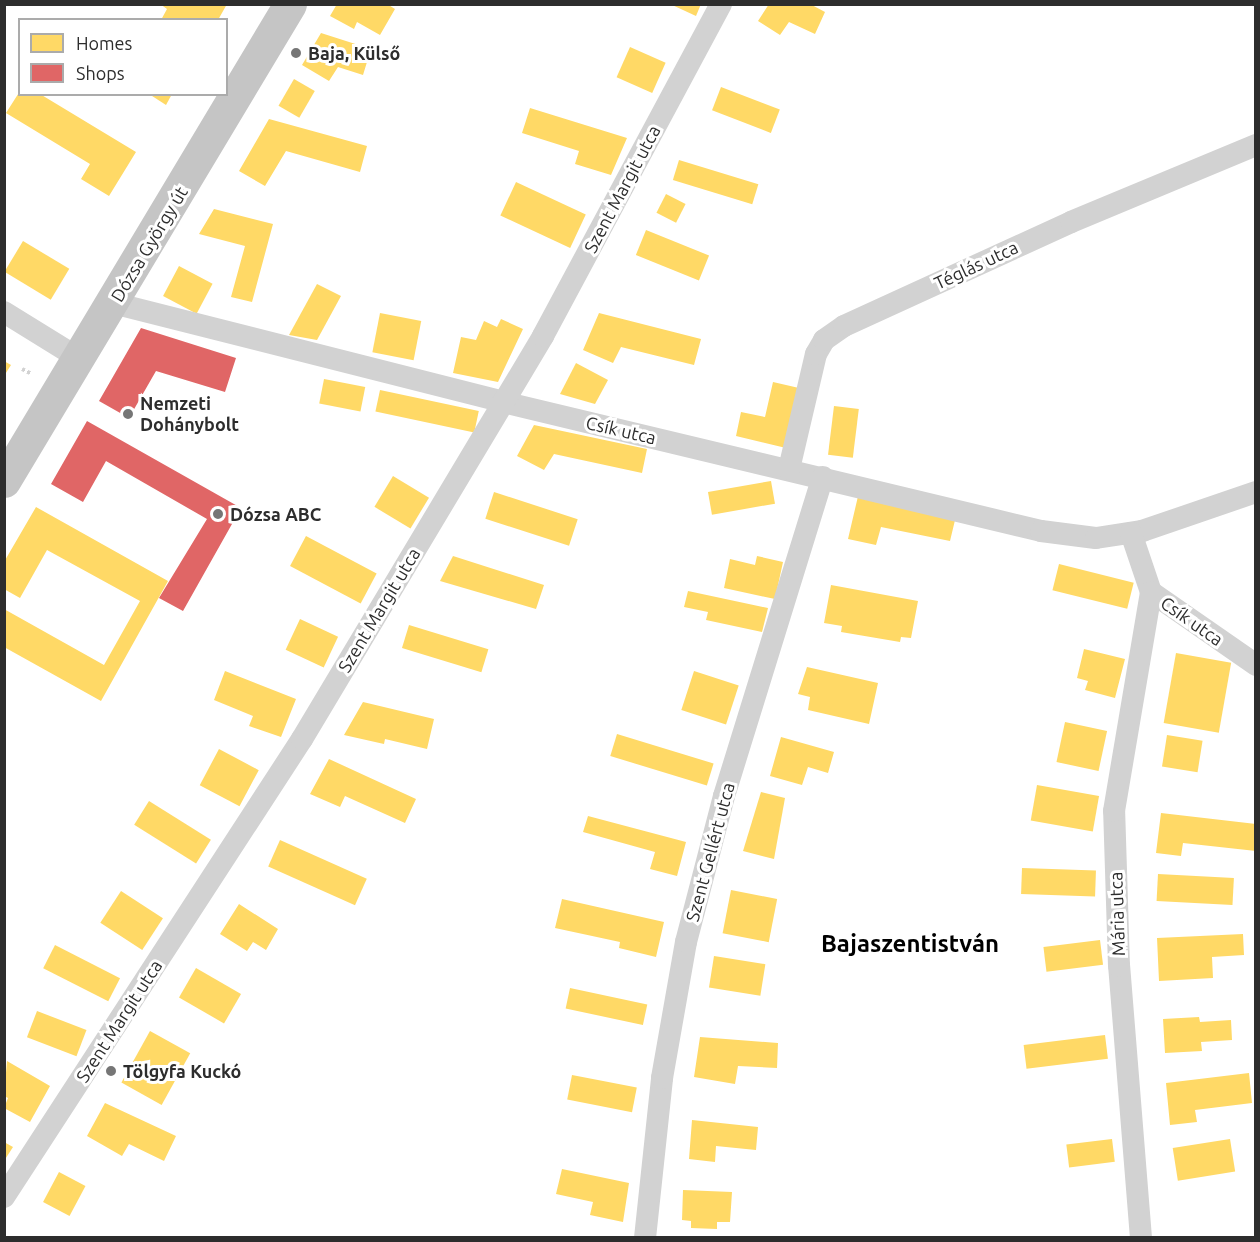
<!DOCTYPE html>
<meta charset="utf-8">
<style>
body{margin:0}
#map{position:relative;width:1260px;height:1242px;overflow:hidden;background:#fff;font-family:Ubuntu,sans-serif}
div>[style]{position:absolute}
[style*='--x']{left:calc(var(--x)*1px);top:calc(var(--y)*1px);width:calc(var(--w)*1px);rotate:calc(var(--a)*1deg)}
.homes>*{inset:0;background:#ffd966;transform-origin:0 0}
.shops>*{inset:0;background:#e06666}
.path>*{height:4px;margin-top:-2px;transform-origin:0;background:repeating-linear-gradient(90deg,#d2d2d2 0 3px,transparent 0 6px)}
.minor>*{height:22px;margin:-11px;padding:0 11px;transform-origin:11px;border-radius:11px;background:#d2d2d2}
.primary>*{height:33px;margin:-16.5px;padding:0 16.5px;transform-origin:16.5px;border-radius:16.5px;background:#c5c5c5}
.dots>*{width:16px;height:16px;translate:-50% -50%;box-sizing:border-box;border:3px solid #fff;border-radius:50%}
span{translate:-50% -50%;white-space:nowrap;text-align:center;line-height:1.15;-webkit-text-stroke:6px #fff;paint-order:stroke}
.poi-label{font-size:18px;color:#2d2d2d;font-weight:700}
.left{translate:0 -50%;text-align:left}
.street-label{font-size:18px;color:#2d2d2d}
.district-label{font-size:24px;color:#000;font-weight:700}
.frame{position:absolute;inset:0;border:6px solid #2d2d2d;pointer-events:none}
.legend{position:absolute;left:18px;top:18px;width:210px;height:78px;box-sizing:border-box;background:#fff;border:2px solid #ababab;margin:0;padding:8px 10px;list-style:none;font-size:18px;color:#2d2d2d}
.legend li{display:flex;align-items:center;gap:12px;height:30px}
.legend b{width:30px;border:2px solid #ababab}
</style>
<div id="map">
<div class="homes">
<i style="clip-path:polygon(160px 4px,227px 4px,218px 20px,161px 20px,167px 9px)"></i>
<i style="clip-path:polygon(337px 4px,387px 4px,395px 9px,380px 35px,357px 22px,354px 29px,330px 16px)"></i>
<i style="clip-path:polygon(670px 4px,701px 4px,696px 16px)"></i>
<i style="clip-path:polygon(769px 4px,810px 4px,825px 12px,815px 34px,789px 22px,780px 35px,758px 21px)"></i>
<i style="clip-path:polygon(321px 33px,371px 49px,363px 75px,338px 67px,329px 81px,302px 65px)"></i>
<i style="left:630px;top:47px;width:39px;height:33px;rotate:24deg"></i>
<i style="left:294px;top:79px;width:24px;height:31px;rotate:30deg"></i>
<i style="left:721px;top:87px;width:63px;height:25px;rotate:21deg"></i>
<i style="clip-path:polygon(20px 91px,20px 94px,40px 94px,136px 152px,109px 196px,81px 179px,90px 164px,6px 113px)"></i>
<i style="clip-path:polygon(149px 94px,172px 94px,166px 105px)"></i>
<i style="clip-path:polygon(530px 108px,627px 138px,611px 175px,575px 164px,579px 151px,522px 133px)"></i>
<i style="clip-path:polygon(269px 119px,367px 146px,360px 172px,286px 151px,265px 186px,239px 171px)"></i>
<i style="left:679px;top:160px;width:83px;height:21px;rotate:17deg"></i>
<i style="left:516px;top:182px;width:77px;height:37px;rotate:25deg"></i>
<i style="left:666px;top:194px;width:22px;height:21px;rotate:27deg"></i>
<i style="clip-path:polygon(214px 209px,273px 224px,252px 302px,231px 297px,245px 246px,199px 234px)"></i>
<i style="left:646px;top:230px;width:68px;height:27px;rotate:22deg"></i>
<i style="left:23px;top:241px;width:54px;height:36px;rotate:31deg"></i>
<i style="left:179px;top:266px;width:38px;height:34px;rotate:28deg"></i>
<i style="clip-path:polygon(317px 284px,341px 296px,317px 340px,289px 335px)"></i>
<i style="left:380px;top:313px;width:42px;height:40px;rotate:11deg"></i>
<i style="clip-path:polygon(599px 313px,701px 339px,694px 365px,621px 347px,613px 363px,583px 350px)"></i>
<i style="clip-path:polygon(501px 319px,523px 329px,498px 382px,453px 373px,461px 337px,476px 340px,484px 321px,497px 327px)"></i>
<i style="clip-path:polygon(4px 361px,11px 365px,4px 376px)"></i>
<i style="clip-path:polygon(576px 363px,608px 380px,595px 404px,560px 394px)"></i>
<i style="left:324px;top:379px;width:42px;height:25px;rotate:11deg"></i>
<i style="clip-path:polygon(773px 382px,799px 388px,786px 448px,736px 436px,741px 412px,765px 417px)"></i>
<i style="left:380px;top:390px;width:101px;height:22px;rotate:12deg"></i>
<i style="left:834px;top:406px;width:25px;height:49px;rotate:7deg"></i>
<i style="clip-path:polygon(534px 425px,647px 449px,642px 473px,554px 454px,544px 470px,517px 456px)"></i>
<i style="left:393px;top:476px;width:42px;height:36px;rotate:31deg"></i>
<i style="left:771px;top:481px;width:23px;height:64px;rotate:80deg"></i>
<i style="left:494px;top:492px;width:88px;height:28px;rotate:18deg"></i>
<i style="clip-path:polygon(859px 492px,956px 516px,950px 541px,881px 527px,876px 545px,848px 539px)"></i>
<i style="clip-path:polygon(36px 507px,168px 581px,101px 701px,4px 647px,4px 609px,104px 665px,140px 601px,47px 550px,20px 598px,4px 589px,4px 562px)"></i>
<i style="left:306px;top:536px;width:80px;height:34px;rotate:28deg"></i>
<i style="clip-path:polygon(453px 556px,544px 585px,536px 609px,440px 581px)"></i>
<i style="clip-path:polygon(757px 556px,783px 562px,775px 599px,724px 588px,730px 559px,755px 565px)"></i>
<i style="left:1059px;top:564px;width:77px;height:27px;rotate:14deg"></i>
<i style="clip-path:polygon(831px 585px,918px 601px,911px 638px,901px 637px,900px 642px,841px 632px,842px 626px,824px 623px)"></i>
<i style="clip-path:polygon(688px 591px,768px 608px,762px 632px,706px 620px,708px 612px,684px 607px)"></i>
<i style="left:300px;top:619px;width:42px;height:34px;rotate:25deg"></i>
<i style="left:409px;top:625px;width:83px;height:24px;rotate:17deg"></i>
<i style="clip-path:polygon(1084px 649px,1125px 659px,1115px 698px,1085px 690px,1088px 681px,1077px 678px)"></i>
<i style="left:1176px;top:653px;width:56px;height:71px;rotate:10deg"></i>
<i style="clip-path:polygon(807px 667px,878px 683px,869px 724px,808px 710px,810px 697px,798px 694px)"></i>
<i style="clip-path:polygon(225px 671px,296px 699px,281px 737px,249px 726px,253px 716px,214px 700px)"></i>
<i style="left:694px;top:671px;width:47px;height:41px;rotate:18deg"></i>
<i style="clip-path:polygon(363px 702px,434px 719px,427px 749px,385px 739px,384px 744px,344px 735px)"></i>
<i style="left:1065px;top:722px;width:43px;height:41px;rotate:12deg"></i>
<i style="left:617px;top:734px;width:101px;height:23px;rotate:17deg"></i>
<i style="left:1167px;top:735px;width:36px;height:32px;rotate:9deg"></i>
<i style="clip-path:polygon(781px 737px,834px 752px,828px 773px,808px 767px,802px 785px,770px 776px)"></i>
<i style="left:219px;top:749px;width:45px;height:41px;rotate:28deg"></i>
<i style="clip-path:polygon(329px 759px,416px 799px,405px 823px,345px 796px,340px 807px,310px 794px)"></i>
<i style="left:1037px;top:785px;width:63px;height:36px;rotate:10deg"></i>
<i style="clip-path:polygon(761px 792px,785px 798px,774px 859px,743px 851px)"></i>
<i style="left:149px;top:801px;width:73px;height:28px;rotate:32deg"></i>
<i style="clip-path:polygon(1161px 813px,1256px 824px,1256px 851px,1183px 843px,1181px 856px,1156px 853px)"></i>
<i style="clip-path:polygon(588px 816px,686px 842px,677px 876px,650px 869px,655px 852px,583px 832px)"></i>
<i style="left:280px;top:840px;width:95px;height:29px;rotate:24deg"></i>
<i style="left:1022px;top:868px;width:74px;height:26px;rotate:2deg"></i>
<i style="left:1158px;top:874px;width:76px;height:27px;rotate:3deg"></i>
<i style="left:731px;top:890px;width:47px;height:44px;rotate:11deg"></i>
<i style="left:121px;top:891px;width:50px;height:38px;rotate:33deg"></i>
<i style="clip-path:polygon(562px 899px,664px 922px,656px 957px,619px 948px,620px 942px,555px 928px)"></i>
<i style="clip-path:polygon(239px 904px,278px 929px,266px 950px,253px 942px,247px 951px,220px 934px)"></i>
<i style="clip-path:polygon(1243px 934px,1244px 955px,1212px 957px,1213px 978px,1159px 981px,1157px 938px)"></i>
<i style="left:1100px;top:940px;width:25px;height:57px;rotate:83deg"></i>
<i style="left:55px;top:945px;width:73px;height:26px;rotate:27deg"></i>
<i style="left:714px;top:956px;width:52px;height:32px;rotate:9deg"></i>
<i style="left:196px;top:968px;width:52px;height:34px;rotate:30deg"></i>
<i style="left:570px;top:988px;width:79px;height:21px;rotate:12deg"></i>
<i style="left:37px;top:1011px;width:53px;height:28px;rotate:21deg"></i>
<i style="clip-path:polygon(1199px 1017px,1200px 1022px,1231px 1020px,1232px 1040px,1201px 1042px,1202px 1051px,1165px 1053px,1163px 1019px)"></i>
<i style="left:150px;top:1031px;width:46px;height:59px;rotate:29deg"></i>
<i style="left:1105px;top:1035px;width:24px;height:82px;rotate:83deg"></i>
<i style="clip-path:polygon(700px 1037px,778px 1043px,777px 1068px,738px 1066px,735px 1084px,694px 1077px)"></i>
<i style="clip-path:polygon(7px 1061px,50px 1086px,30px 1122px,4px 1108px,8px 1098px,4px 1096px)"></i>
<i style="clip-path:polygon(1249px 1073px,1252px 1103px,1195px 1110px,1197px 1122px,1170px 1125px,1166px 1083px)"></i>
<i style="left:572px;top:1075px;width:66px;height:25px;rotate:11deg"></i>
<i style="clip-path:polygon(105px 1103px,176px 1136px,164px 1161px,129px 1144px,122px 1156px,87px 1136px)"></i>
<i style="clip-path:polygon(692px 1120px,758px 1127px,756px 1150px,716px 1146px,715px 1162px,689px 1159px)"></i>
<i style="left:1112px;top:1139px;width:23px;height:46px;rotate:83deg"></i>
<i style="left:1230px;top:1139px;width:33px;height:58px;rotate:81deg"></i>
<i style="clip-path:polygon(4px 1142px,13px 1147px,4px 1161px)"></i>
<i style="clip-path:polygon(562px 1169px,629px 1183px,623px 1222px,590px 1215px,593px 1202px,556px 1194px)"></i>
<i style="left:59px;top:1172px;width:30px;height:34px;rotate:28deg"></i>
<i style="clip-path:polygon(683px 1190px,732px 1192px,730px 1222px,717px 1222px,717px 1229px,691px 1228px,691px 1221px,682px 1220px)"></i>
</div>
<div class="shops">
<i style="clip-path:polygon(141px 328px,236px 358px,225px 392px,156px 371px,129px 418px,99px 401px)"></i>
<i style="clip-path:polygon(87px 421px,241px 508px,183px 611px,159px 598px,207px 519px,106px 461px,83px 502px,51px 484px)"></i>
</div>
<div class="path">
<i style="--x:22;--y:369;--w:11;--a:27"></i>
</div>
<div class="minor">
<i style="--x:113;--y:303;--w:402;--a:14.2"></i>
<i style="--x:503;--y:402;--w:553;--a:13.48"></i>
<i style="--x:1041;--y:531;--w:55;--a:7.3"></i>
<i style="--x:1096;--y:538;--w:47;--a:-8.7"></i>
<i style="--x:1142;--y:531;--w:120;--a:-18.9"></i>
<i style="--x:4;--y:312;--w:89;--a:31.7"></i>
<i style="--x:789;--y:469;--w:118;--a:-76.8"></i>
<i style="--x:816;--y:354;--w:16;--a:-60"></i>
<i style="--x:824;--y:340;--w:24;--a:-35"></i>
<i style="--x:844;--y:326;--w:250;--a:-24.6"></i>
<i style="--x:1071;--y:222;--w:200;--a:-22.6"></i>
<i style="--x:1131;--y:533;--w:62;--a:71.3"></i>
<i style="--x:1151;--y:592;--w:128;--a:34.8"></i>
<i style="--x:4;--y:1197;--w:546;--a:-56.95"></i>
<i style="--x:302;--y:739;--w:470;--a:-59.1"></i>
<i style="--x:543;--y:336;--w:377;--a:-61.8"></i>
<i style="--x:645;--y:1238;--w:161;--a:-83.9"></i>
<i style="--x:662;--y:1078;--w:138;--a:-80"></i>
<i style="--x:686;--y:942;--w:151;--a:-75.4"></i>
<i style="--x:724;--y:796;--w:334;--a:-72.8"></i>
<i style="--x:1141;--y:1238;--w:273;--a:-94.6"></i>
<i style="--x:1119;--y:966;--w:155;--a:-91.8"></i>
<i style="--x:1114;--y:811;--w:222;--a:-80.4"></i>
</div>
<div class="primary">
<i style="--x:4;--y:481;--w:556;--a:-59.05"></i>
</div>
<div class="dots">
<i style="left:296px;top:53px;background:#767676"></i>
<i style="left:128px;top:414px;background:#767676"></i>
<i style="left:218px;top:514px;background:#767676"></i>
<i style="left:111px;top:1071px;background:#767676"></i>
</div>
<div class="poi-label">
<span class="left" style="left:308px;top:53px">Baja, Külső</span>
<span class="left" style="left:140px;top:414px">Nemzeti<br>Dohánybolt</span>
<span class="left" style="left:230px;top:514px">Dózsa ABC</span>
<span class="left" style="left:123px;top:1071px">Tölgyfa Kuckó</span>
</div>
<div class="street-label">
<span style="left:622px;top:189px;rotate:-62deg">Szent Margit utca</span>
<span style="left:149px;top:244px;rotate:-59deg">Dózsa György út</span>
<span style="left:976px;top:265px;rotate:-25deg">Téglás utca</span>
<span style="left:621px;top:430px;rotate:13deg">Csík utca</span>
<span style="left:379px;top:610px;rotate:-59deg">Szent Margit utca</span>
<span style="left:1192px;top:621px;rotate:35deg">Csík utca</span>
<span style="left:710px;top:852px;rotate:-75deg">Szent Gellért utca</span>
<span style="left:1117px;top:914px;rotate:-92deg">Mária utca</span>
<span style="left:119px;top:1021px;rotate:-57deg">Szent Margit utca</span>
</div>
<div class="district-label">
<span style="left:910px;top:944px">Bajaszentistván</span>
</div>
<div class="frame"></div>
<ul class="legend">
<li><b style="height:16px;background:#ffd966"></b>Homes</li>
<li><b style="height:16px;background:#e06666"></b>Shops</li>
</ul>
</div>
